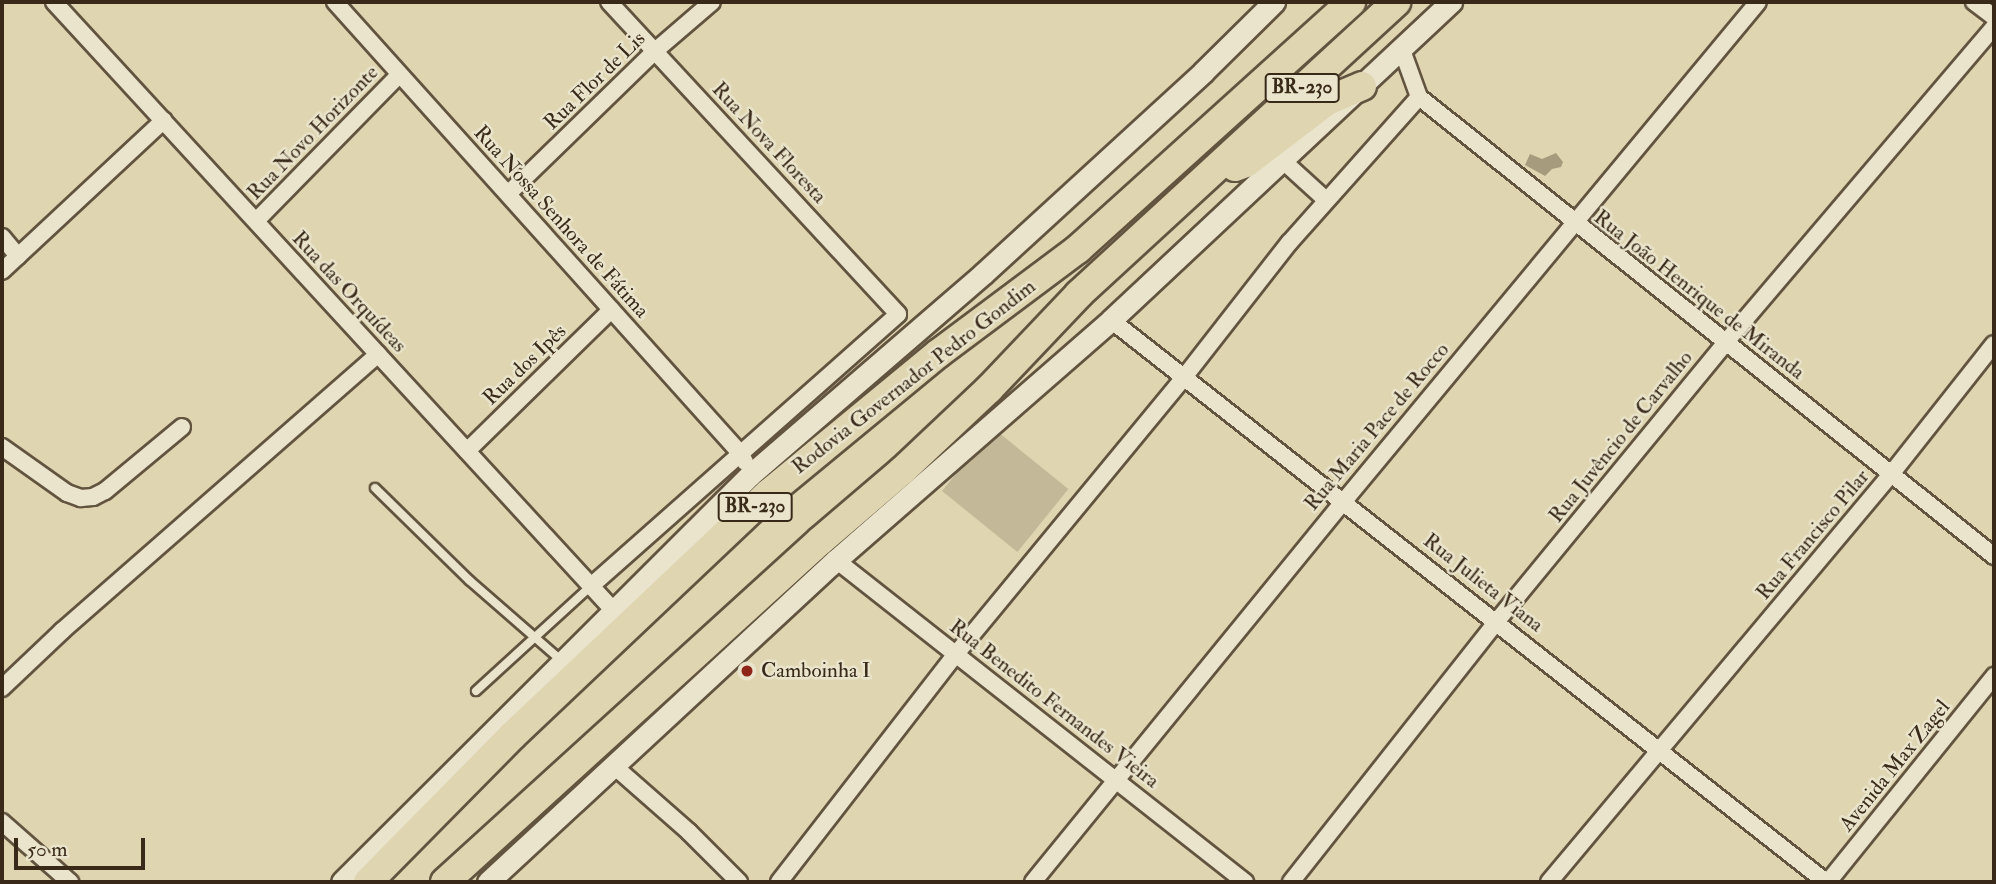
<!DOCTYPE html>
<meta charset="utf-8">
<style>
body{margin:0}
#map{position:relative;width:1996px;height:884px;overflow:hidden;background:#dfd5b1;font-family:"IM FELL Double Pica",serif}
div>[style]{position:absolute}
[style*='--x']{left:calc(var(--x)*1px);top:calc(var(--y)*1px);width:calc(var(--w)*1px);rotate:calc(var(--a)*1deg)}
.green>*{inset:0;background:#c3b897;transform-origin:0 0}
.water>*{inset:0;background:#a79b7d}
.roads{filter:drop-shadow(2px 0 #62543f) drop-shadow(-2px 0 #62543f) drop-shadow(0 2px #62543f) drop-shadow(0 -2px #62543f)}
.service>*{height:8px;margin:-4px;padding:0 4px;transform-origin:4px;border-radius:4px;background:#eae4cc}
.minor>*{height:16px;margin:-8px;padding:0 8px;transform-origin:8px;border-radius:8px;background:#eae4cc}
.tertiary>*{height:21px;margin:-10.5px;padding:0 10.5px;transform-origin:10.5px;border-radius:10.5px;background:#eae4cc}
.trunk>*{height:28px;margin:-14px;padding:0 14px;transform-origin:14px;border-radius:14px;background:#dfd5b1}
.dots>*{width:19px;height:19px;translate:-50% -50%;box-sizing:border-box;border:4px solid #eae4cc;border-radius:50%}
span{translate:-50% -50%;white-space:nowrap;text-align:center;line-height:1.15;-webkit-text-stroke:5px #eae4cc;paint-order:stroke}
.shield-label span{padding:2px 5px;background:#eae4cc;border:2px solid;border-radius:5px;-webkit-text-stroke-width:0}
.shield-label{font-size:19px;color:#392919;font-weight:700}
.street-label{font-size:21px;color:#392919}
.poi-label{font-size:21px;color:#392919}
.left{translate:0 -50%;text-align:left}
.frame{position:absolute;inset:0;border:4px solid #392919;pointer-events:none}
.scale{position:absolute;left:14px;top:838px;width:131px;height:32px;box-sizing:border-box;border:4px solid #392919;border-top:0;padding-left:9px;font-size:21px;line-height:24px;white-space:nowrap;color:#392919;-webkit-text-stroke:5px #eae4cc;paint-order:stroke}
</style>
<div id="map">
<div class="green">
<i style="left:993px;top:428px;width:97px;height:81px;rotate:39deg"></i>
</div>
<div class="water">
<i style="clip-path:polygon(1556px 153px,1563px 162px,1561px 167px,1552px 169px,1545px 176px,1525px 165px,1530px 154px,1542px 159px)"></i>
</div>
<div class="roads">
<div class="service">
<i style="--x:375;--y:488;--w:132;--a:44.4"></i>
<i style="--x:469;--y:580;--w:123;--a:41.1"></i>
<i style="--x:476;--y:691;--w:156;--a:-42.4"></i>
</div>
<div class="minor">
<i style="--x:54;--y:2;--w:826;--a:47.4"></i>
<i style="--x:335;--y:2;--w:608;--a:48.07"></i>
<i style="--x:741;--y:454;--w:9;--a:63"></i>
<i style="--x:1974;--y:2;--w:25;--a:37"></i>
<i style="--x:1402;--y:50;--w:50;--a:70.1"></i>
<i style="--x:1419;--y:97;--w:736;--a:38.6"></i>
<i style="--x:1281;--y:159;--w:59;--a:42.3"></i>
<i style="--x:509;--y:193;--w:204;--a:-44.2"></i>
<i style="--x:655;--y:51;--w:75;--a:-40.7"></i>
<i style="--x:256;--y:221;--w:204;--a:-45.6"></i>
<i style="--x:2;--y:237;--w:25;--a:50"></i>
<i style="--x:2;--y:271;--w:221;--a:-43"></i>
<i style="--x:1111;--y:320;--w:909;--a:38.17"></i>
<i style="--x:2;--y:447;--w:80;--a:35.3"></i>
<i style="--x:67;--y:493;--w:15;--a:20"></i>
<i style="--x:81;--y:498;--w:12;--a:-5"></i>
<i style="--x:93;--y:497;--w:13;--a:-27"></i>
<i style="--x:105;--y:491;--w:100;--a:-39.7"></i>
<i style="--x:467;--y:451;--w:202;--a:-44.4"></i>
<i style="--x:836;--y:560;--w:521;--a:38.21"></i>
<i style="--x:591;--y:586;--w:410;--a:-41.5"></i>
<i style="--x:898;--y:314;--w:425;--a:-132.8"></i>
<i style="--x:2;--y:688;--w:83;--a:-43.5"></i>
<i style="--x:62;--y:631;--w:420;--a:-41.2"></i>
<i style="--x:614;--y:766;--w:100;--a:41.3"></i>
<i style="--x:689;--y:832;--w:71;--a:45"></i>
<i style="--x:2;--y:822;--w:91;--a:41.4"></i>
<i style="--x:779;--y:882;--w:289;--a:-52.2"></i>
<i style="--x:956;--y:654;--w:360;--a:-50.5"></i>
<i style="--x:1185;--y:376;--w:169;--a:-52"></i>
<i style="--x:1289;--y:243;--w:195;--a:-48.3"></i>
<i style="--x:1033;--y:882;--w:492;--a:-50.8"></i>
<i style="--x:1344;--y:501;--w:648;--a:-50.32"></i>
<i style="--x:1291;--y:882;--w:333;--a:-51.7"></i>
<i style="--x:1497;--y:621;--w:360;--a:-50.6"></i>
<i style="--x:1725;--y:343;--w:415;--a:-49.6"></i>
<i style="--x:1549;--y:882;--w:534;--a:-50.02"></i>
<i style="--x:1892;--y:473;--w:164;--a:-51.7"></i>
<i style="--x:1828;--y:882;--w:265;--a:-51.1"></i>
</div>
<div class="tertiary">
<i style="--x:342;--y:882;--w:576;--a:-44.93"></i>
<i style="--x:750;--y:475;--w:309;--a:-40.8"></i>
<i style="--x:984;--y:273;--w:297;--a:-42.5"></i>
<i style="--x:1203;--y:72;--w:100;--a:-44.6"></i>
<i style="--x:488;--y:882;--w:474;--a:-42.8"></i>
<i style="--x:836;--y:560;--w:365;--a:-41.1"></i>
<i style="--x:1111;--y:320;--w:466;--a:-43.1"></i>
</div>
<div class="trunk">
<i style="--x:1235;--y:167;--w:12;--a:-20"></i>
<i style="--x:1246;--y:163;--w:102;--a:-37.4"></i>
<i style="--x:1327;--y:101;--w:38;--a:-23"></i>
<i style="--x:368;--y:882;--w:206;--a:-45.4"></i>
<i style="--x:513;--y:735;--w:352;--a:-43.4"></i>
<i style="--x:769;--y:493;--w:220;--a:-39.5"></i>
<i style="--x:939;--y:353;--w:174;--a:-36.8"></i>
<i style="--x:1078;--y:249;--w:368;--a:-42.1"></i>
<i style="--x:445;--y:882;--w:507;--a:-42.28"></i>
<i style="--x:820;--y:541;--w:109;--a:-40.5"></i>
<i style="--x:903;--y:470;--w:118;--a:-43.3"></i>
<i style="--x:989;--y:389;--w:131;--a:-46.5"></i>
<i style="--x:1079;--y:294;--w:431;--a:-42.6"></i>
</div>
</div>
<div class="dots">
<i style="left:747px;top:671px;background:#8f2418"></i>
</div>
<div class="shield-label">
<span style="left:1302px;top:88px">BR-230</span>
<span style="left:755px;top:507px">BR-230</span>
</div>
<div class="street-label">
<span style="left:595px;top:81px;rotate:-44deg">Rua Flor de Lis</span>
<span style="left:313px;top:133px;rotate:-46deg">Rua Novo Horizonte</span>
<span style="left:769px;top:143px;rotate:47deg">Rua Nova Floresta</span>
<span style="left:561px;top:222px;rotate:48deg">Rua Nossa Senhora de Fátima</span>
<span style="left:349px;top:292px;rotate:47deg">Rua das Orquídeas</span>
<span style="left:1699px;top:295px;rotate:38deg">Rua João Henrique de Miranda</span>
<span style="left:525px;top:365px;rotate:-44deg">Rua dos Ipês</span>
<span style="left:914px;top:377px;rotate:-38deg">Rodovia Governador Pedro Gondim</span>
<span style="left:1377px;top:427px;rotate:-50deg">Rua Maria Pace de Rocco</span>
<span style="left:1621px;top:437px;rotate:-51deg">Rua Juvêncio de Carvalho</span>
<span style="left:1813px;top:535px;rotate:-50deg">Rua Francisco Pilar</span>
<span style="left:1483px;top:583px;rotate:38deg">Rua Julieta Viana</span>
<span style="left:1054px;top:704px;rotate:38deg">Rua Benedito Fernandes Vieira</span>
<span style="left:1895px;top:766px;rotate:-51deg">Avenida Max Zagel</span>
</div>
<div class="poi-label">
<span class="left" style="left:761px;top:671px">Camboinha I</span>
</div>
<div class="frame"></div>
<div class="scale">50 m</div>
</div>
